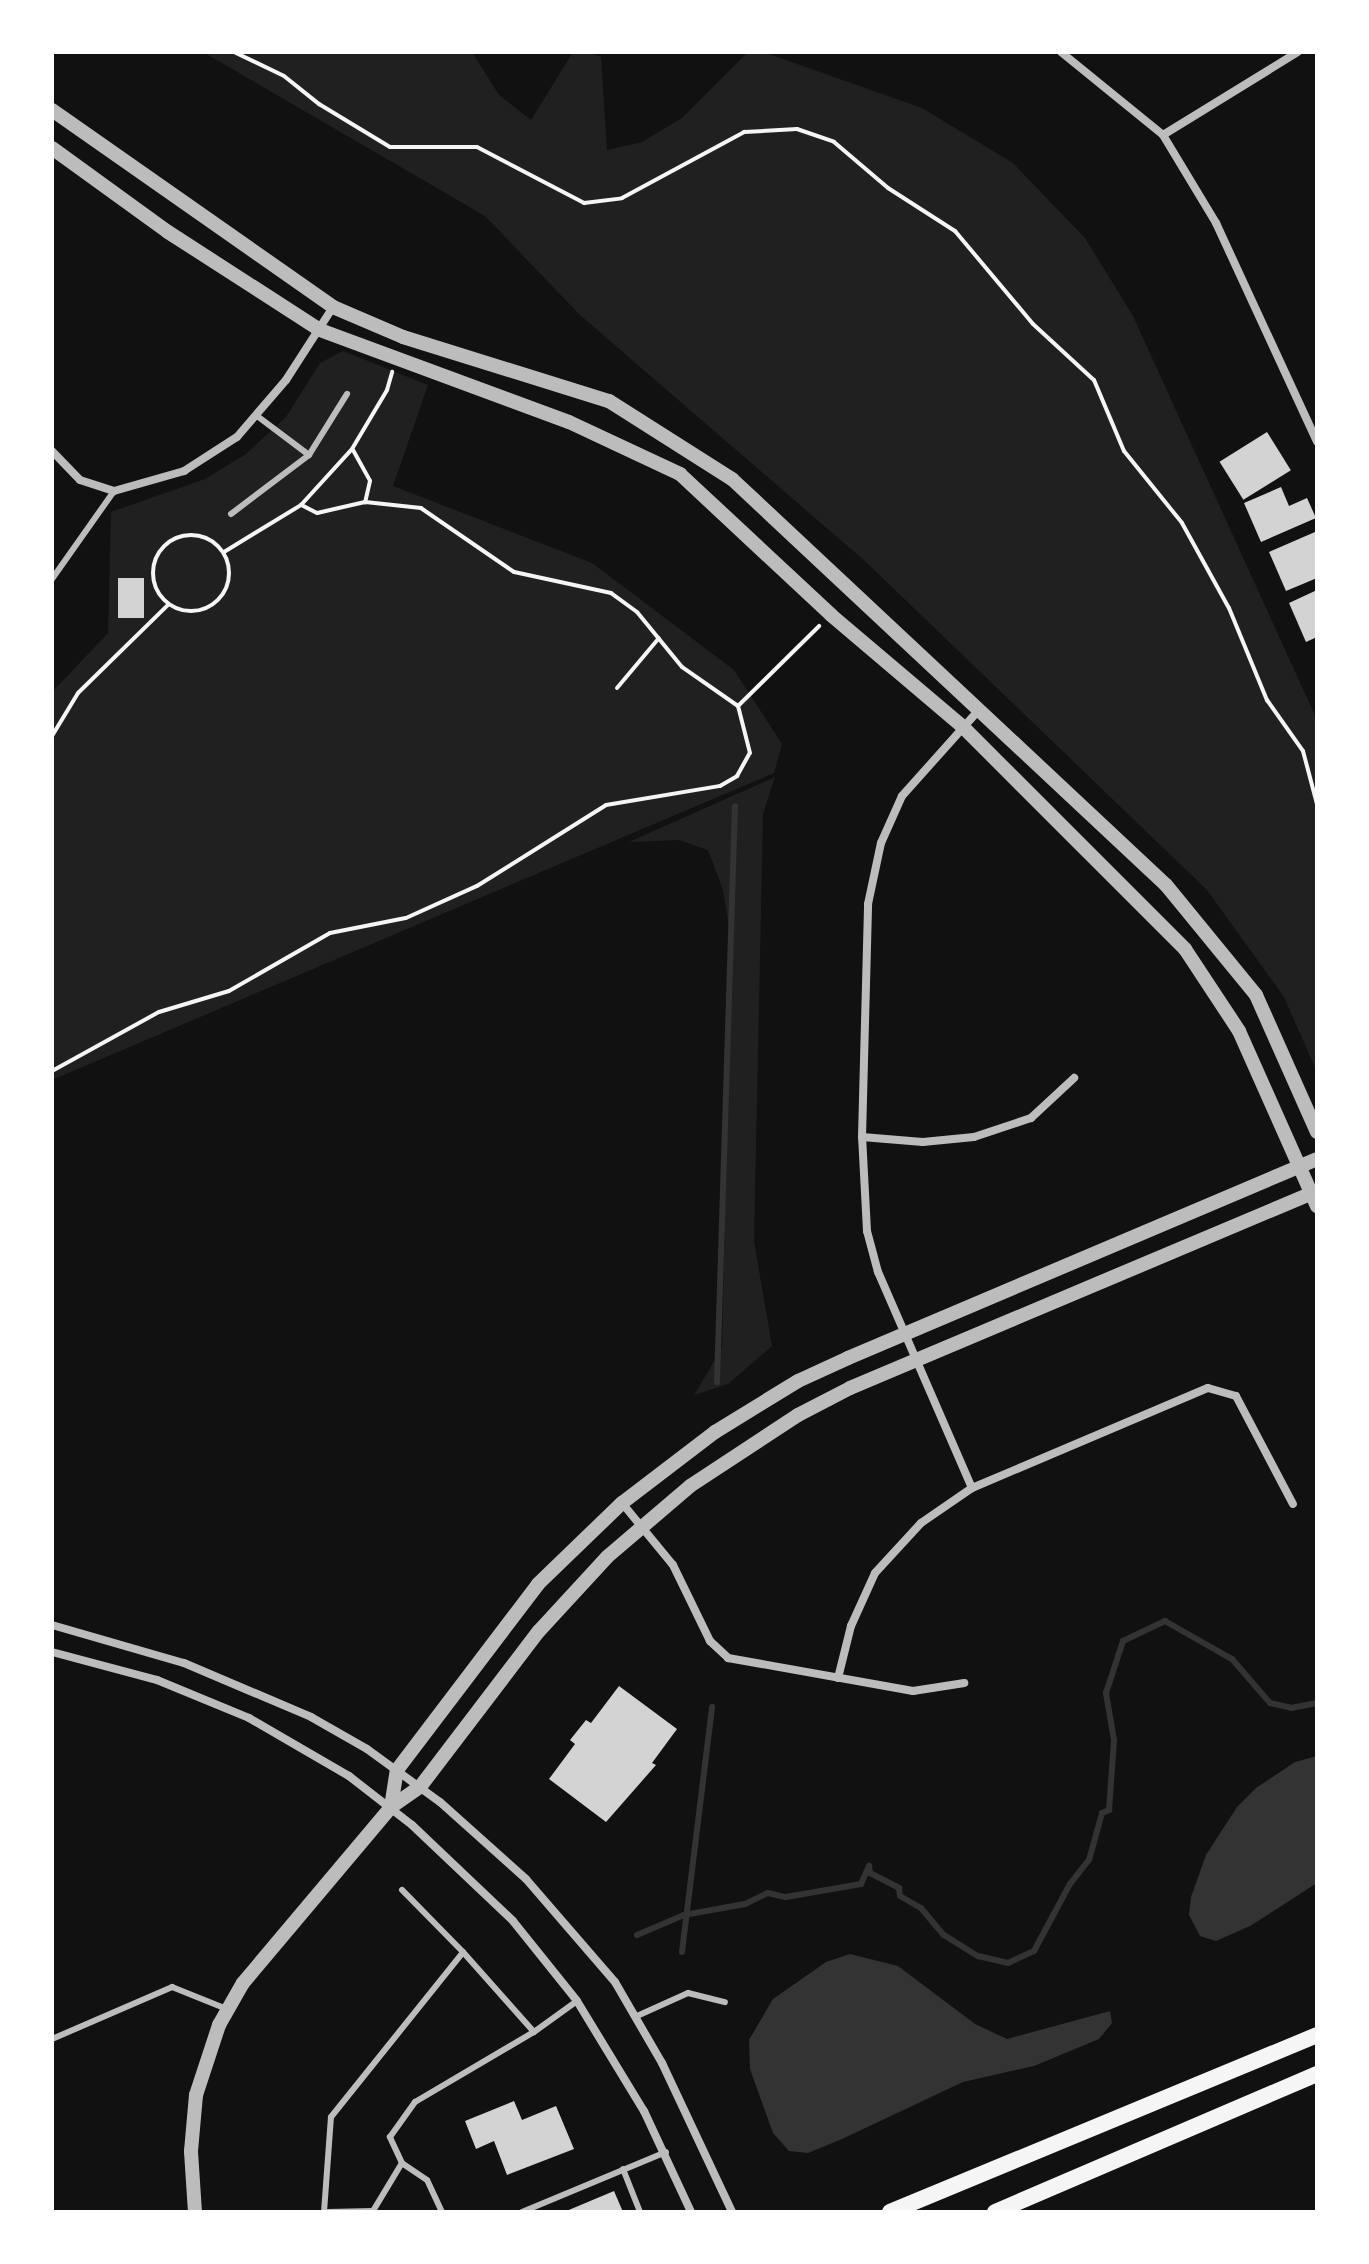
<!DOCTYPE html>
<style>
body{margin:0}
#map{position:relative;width:1369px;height:2264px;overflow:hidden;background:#111;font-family:Raleway,sans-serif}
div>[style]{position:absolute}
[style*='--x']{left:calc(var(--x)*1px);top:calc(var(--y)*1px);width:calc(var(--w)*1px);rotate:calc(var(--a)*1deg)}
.green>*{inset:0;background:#202020}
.water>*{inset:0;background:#333}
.stream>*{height:6px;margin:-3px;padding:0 3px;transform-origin:3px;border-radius:3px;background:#333}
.building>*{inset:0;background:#d3d3d3;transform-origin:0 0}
.path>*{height:4px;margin:-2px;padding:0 2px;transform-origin:2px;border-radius:2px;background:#f5f5f5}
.path>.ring{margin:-2px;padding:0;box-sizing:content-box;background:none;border:4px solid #f5f5f5;border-radius:50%}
.service>*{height:6px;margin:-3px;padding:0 3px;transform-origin:3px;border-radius:3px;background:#bcbcbc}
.minor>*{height:8px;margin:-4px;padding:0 4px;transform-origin:4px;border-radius:4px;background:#bcbcbc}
.tertiary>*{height:14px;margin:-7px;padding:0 7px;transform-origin:7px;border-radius:7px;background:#bcbcbc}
.secondary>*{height:16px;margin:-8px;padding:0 8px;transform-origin:8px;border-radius:8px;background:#f5f5f5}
span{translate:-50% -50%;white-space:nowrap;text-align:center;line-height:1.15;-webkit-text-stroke:8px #fff;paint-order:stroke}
.frame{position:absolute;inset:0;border:54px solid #fff;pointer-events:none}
</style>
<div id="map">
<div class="green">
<i style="clip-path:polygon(203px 52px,472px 52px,499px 95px,531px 120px,573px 52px,587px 52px,601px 57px,607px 150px,642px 142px,682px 118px,748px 52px,763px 52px,922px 108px,1013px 163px,1085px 238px,1133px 316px,1317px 720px,1317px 1072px,1284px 997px,1207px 890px,866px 562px,580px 315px,485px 216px)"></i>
<i style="clip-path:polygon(343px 351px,428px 385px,393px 486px,592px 563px,734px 670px,782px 744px,774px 773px,52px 1080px,52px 692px,108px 633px,111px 512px,205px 479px,246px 454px,286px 417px,320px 363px)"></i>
<i style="clip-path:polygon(775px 777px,763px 814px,754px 1241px,772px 1346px,728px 1384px,694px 1395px,722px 1348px,731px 939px,723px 890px,708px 850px,679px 840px,629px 842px)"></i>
</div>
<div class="water">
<i style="clip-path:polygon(1317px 1756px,1317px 1883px,1250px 1926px,1216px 1941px,1200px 1936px,1189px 1915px,1191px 1897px,1206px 1855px,1237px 1807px,1256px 1788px,1295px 1762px)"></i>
<i style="clip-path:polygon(850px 1954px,898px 1966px,975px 2024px,1007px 2039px,1110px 2011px,1112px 2023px,1099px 2039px,1034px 2066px,963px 2082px,842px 2139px,808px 2153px,789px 2151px,773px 2133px,750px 2069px,749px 2040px,773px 1999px,826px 1962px)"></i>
</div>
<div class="stream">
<i style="--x:717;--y:1382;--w:576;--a:-88.21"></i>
<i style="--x:637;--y:1935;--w:51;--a:-23.1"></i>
<i style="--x:684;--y:1915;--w:62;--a:-10.2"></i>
<i style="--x:745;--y:1904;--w:25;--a:-26"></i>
<i style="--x:768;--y:1893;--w:18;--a:13"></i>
<i style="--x:786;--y:1897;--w:76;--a:-9.8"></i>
<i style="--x:861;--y:1884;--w:20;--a:-66"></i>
<i style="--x:869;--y:1866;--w:7;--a:82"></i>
<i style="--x:870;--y:1873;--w:33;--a:27"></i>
<i style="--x:899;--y:1888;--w:8;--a:83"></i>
<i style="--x:900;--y:1896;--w:24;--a:30"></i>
<i style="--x:921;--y:1908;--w:35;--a:50"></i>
<i style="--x:944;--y:1935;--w:40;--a:32"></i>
<i style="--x:978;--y:1956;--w:31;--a:13"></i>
<i style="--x:1008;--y:1963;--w:29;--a:-25"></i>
<i style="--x:1034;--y:1951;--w:76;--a:-61.8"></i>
<i style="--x:1070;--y:1884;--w:31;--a:-52"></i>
<i style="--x:1089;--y:1860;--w:49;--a:-74.5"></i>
<i style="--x:1102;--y:1813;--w:8;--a:-23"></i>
<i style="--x:1109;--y:1810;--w:70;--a:-85.9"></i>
<i style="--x:1114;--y:1740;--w:48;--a:-99.7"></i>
<i style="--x:1106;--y:1693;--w:55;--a:-71.9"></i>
<i style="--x:1123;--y:1641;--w:47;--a:-25.5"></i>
<i style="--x:1165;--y:1621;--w:77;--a:29.6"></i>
<i style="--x:1232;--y:1659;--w:58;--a:49.2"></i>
<i style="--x:1270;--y:1703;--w:22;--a:13"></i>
<i style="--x:1291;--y:1708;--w:26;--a:-11"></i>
<i style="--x:682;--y:1952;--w:247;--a:-83"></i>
</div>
<div class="building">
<i style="left:1267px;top:432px;width:45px;height:56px;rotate:58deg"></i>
<i style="clip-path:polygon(1281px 487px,1289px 506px,1307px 498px,1316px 518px,1261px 542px,1244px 503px)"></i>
<i style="clip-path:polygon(1315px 532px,1317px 578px,1286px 591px,1269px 552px)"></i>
<i style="left:118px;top:578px;width:26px;height:40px"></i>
<i style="clip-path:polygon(1317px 590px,1317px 637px,1306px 642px,1289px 603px)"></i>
<i style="clip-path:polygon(619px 1686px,677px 1729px,652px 1763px,656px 1765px,606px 1822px,549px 1779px,575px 1744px,570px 1740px,586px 1720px,591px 1723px)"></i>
<i style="clip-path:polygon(514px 2101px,522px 2120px,556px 2106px,574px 2149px,507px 2175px,494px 2141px,476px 2149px,465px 2121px)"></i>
<i style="clip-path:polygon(614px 2191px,623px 2212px,564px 2212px)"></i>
</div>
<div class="path">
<i style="--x:234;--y:52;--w:55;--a:25.6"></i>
<i style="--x:284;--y:76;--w:45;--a:38.7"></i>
<i style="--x:319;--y:104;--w:83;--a:31.2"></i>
<i style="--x:390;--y:147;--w:87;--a:0"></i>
<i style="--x:477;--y:147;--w:121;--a:27.6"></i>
<i style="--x:584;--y:203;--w:38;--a:-7"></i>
<i style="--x:622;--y:198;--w:139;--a:-28.4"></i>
<i style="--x:744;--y:132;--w:53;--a:-3.2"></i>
<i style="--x:797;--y:129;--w:39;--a:19"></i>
<i style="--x:834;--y:142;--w:71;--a:40.4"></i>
<i style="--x:888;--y:188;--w:80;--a:32.7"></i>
<i style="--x:955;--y:231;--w:121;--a:50"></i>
<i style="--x:1033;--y:324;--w:83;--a:42.6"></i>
<i style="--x:1094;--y:380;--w:77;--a:67.1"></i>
<i style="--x:1124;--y:451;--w:92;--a:51.1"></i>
<i style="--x:1182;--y:523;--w:97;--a:61.1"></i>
<i style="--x:1229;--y:608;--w:100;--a:67.6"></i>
<i style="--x:1267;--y:700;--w:62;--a:54.8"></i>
<i style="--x:1303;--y:751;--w:55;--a:75.2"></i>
<i style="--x:353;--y:450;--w:35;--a:61"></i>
<i style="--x:370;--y:481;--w:22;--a:103"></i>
<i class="ring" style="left:153px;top:535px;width:72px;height:72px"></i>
<i style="--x:224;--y:552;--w:90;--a:-31.4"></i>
<i style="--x:301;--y:505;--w:76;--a:-47.7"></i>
<i style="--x:352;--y:449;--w:69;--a:-59.3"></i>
<i style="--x:387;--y:390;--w:19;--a:-74"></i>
<i style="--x:617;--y:688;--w:65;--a:-50"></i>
<i style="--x:738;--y:706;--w:114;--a:-44.6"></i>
<i style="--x:52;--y:736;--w:50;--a:-58.8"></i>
<i style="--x:78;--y:693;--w:126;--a:-44.4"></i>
<i style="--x:52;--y:1071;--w:122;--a:-28.9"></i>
<i style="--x:159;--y:1012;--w:73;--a:-16.7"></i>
<i style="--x:229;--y:991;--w:116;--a:-29.9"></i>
<i style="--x:330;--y:933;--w:77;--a:-11.2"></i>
<i style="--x:406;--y:918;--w:78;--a:-24.3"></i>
<i style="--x:477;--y:886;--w:152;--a:-32.1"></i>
<i style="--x:606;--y:805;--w:116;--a:-9.5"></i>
<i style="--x:720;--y:786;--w:20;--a:-30"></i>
<i style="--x:737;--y:776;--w:26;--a:-61"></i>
<i style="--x:750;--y:753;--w:49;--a:-104.3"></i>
<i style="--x:738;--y:706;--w:68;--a:-145.1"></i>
<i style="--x:682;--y:667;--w:71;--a:-129.3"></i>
<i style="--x:637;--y:612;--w:32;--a:-144"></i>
<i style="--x:611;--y:593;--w:99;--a:-167.8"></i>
<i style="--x:514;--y:572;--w:113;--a:-145.5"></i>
<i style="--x:421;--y:508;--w:56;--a:-173.9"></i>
<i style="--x:365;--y:502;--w:49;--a:167.1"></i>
<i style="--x:317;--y:513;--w:18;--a:-153"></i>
</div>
<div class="service">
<i style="--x:309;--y:455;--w:72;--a:-58.1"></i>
<i style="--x:231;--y:514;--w:98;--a:-37.1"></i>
<i style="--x:309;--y:455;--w:66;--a:-143"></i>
<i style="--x:52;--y:579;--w:108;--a:-54.8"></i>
<i style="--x:637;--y:2016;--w:56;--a:-24.3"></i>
<i style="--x:688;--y:1993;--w:38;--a:14"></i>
<i style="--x:534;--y:2032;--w:53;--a:-35.8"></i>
<i style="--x:52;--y:2039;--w:131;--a:-23.4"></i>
<i style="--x:172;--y:1987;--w:59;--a:21.8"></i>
<i style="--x:623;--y:2169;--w:46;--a:68.4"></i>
<i style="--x:324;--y:2212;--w:95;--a:-85.8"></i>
<i style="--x:331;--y:2117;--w:211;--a:-51.3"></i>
<i style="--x:463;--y:1952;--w:87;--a:-134.5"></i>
<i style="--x:328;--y:2212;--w:45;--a:-1.3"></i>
<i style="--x:373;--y:2211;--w:56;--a:-58.9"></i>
<i style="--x:442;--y:2212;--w:35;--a:-115"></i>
<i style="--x:427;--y:2180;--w:30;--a:-146"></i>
<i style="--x:402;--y:2163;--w:29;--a:-115"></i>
<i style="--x:390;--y:2137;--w:43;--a:-54.5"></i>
<i style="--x:415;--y:2102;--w:138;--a:-30.5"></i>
<i style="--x:534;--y:2032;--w:107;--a:-131.6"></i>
<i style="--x:522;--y:2212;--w:156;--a:-22.6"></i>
</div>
<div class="minor">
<i style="--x:1061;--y:52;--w:132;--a:39.1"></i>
<i style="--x:1163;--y:135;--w:103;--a:58.9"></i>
<i style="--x:1216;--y:223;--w:241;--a:65.2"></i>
<i style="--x:1163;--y:135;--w:158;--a:-31.6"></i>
<i style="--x:52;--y:451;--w:40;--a:46"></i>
<i style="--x:80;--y:480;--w:36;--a:18"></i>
<i style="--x:114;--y:491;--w:73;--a:-15.9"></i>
<i style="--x:184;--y:471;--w:63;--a:-32.7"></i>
<i style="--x:237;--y:437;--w:75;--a:-49.3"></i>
<i style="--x:286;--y:380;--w:87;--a:-57.2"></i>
<i style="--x:862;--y:1137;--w:61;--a:4.7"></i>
<i style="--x:923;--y:1142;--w:51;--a:-5.6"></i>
<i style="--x:974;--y:1137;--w:60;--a:-18.4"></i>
<i style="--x:1031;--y:1118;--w:59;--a:-42.9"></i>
<i style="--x:972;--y:1488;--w:236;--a:-113.5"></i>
<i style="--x:878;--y:1272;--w:42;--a:-105"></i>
<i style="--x:867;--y:1231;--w:94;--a:-93"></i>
<i style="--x:862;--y:1137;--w:233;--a:-88.5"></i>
<i style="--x:868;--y:904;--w:62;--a:-78"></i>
<i style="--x:881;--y:843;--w:51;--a:-65.9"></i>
<i style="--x:902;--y:796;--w:115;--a:-48.2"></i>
<i style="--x:622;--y:1503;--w:80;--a:50.6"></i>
<i style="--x:673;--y:1565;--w:85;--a:64"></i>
<i style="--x:710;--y:1641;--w:25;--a:43"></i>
<i style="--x:728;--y:1658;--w:188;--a:10.1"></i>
<i style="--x:913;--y:1691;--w:52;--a:-8.9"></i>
<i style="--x:52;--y:1625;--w:137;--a:16.1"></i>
<i style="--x:184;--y:1663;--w:138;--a:23"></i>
<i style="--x:311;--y:1717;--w:64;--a:29.7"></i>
<i style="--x:367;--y:1749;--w:90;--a:36"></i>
<i style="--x:440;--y:1802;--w:115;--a:41.8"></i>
<i style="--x:526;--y:1879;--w:136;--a:49.2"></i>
<i style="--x:615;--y:1982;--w:94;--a:59.9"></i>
<i style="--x:662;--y:2063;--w:165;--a:64.8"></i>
<i style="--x:52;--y:1652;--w:109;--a:14.9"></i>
<i style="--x:157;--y:1680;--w:100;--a:22.4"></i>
<i style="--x:249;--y:1718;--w:116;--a:30.1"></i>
<i style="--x:349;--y:1776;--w:80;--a:37.9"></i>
<i style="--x:412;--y:1825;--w:139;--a:43.5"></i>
<i style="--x:513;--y:1921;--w:102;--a:51.3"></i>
<i style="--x:577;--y:2001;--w:129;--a:58.7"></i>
<i style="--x:644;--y:2111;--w:111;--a:65"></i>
<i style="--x:838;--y:1678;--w:54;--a:-76"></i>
<i style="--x:851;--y:1626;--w:58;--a:-65.6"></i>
<i style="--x:875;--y:1573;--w:68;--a:-47.4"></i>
<i style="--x:921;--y:1523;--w:62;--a:-34.5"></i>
<i style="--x:972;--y:1488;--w:256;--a:-23"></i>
<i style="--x:1208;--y:1388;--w:29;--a:16"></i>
<i style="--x:1236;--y:1396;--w:122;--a:62.2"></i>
</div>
<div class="tertiary">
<i style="--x:52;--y:110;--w:343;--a:35"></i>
<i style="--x:333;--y:307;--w:76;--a:23.2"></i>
<i style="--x:403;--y:337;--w:216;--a:17.3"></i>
<i style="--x:609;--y:401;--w:146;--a:32.4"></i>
<i style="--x:732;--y:479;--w:594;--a:43.09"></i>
<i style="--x:1166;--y:885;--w:142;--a:50.7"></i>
<i style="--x:1256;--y:995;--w:150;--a:66"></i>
<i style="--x:52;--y:148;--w:143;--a:35.9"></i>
<i style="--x:168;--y:232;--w:181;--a:32.8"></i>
<i style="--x:320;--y:330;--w:265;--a:20.3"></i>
<i style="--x:569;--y:422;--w:123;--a:25.1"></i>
<i style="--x:680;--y:474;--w:207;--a:43"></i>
<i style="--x:831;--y:615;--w:173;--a:40.3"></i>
<i style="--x:963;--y:727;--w:314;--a:45"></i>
<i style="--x:1185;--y:949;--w:98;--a:56.6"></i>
<i style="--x:1239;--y:1031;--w:192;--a:66"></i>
<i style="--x:391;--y:1807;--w:37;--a:-81"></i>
<i style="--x:397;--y:1770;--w:233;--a:-52.8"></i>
<i style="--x:538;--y:1584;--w:117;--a:-44"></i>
<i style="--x:622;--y:1503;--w:117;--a:-37.4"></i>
<i style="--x:715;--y:1432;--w:97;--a:-31.6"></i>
<i style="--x:798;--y:1381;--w:55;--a:-24.7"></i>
<i style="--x:848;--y:1358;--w:509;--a:-22.99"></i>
<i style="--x:195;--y:2212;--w:61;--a:-93.8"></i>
<i style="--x:191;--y:2151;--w:56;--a:-84.9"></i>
<i style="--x:196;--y:2095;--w:74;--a:-71.8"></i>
<i style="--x:219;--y:2025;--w:48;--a:-60.3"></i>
<i style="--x:243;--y:1983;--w:230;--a:-49.9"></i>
<i style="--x:391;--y:1807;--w:35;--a:-35"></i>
<i style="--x:420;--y:1787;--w:196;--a:-52.7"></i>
<i style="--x:539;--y:1631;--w:100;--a:-47.4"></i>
<i style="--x:607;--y:1557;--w:109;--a:-40.5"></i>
<i style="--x:690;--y:1486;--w:129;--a:-33.3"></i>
<i style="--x:798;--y:1415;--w:59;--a:-27.4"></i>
<i style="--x:850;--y:1388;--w:507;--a:-22.87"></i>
</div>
<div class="secondary">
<i style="--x:890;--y:2212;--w:462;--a:-22.5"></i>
<i style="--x:995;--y:2212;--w:350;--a:-23.2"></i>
</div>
<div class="frame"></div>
</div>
